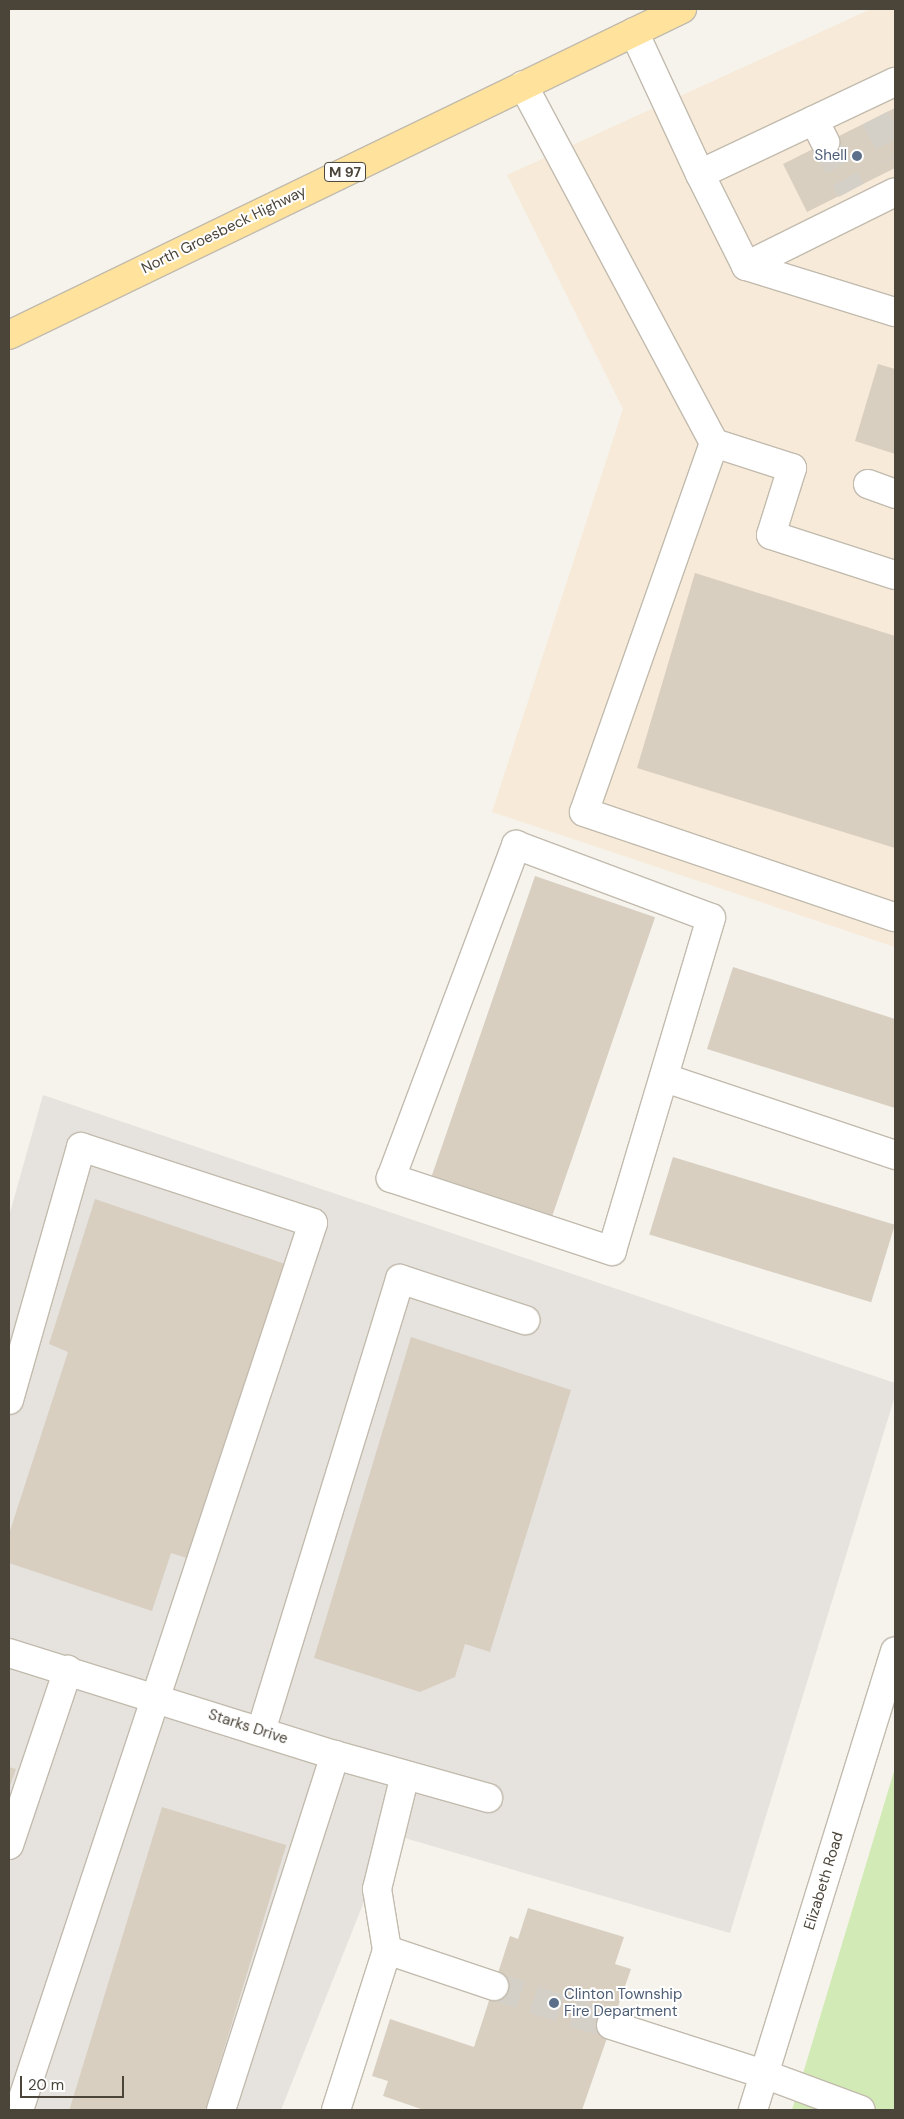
<!DOCTYPE html>
<style>
body{margin:0}
#map{position:relative;width:904px;height:2119px;overflow:hidden;background:#f6f3ec;font-family:"DM Sans",sans-serif}
div>[style]{position:absolute}
[style*='--x']{left:calc(var(--x)*1px);top:calc(var(--y)*1px);width:calc(var(--w)*1px);rotate:calc(var(--a)*1deg)}
.commercial>*{inset:0;background:#f7ead8}
.industrial>*{inset:0;background:#e6e2dd}
.green>*{inset:0;background:#d2eab5}
.building>*{inset:0;background:#d8cfc1;transform-origin:0 0}
.minor-tunnel>*{height:28px;margin-top:-14px;transform-origin:0;background:repeating-linear-gradient(90deg,#d4d0c8 0 28px,transparent 0 42px)}
.roads{filter:drop-shadow(1px 0 #c2bbae) drop-shadow(-1px 0 #c2bbae) drop-shadow(0 1px #c2bbae) drop-shadow(0 -1px #c2bbae)}
.minor>*{height:28px;margin:-14px;padding:0 14px;transform-origin:14px;border-radius:14px;background:#fff}
.major>*{height:28px;margin:-14px;padding:0 14px;transform-origin:14px;border-radius:14px;background:#ffe39c}
.dots>*{width:14px;height:14px;translate:-50% -50%;box-sizing:border-box;border:2px solid #fff;border-radius:50%}
span{translate:-50% -50%;white-space:nowrap;text-align:center;line-height:1.15;-webkit-text-stroke:4px #fff;paint-order:stroke}
.shield-label span{padding:1px 4px;background:#fff;border:1px solid;border-radius:4px;-webkit-text-stroke-width:0}
.shield-label{font-size:14px;color:#4b4439;font-weight:700}
.service-label{font-size:15px;color:#4e5e75}
.right{translate:-100% -50%;text-align:right}
.left{translate:0 -50%;text-align:left}
.street-label{font-size:15px;color:#4b4439}
.frame{position:absolute;inset:0;border:10px solid #4b4439;pointer-events:none}
.scale{position:absolute;left:20px;top:2076px;width:104px;height:22px;box-sizing:border-box;border:2px solid #4b4439;border-top:0;padding-left:6px;font-size:15px;line-height:18px;white-space:nowrap;color:#4b4439;-webkit-text-stroke:4px #fff;paint-order:stroke}
</style>
<div id="map">
<div class="commercial">
<i style="clip-path:polygon(871px 9px,895px 9px,895px 947px,492px 812px,623px 409px,507px 175px)"></i>
</div>
<div class="industrial">
<i style="clip-path:polygon(43px 1095px,895px 1383px,895px 1396px,730px 1933px,391px 1834px,281px 2110px,9px 2110px,9px 1216px)"></i>
</div>
<div class="green">
<i style="clip-path:polygon(895px 1768px,895px 2110px,792px 2110px)"></i>
</div>
<div class="building">
<i style="clip-path:polygon(895px 108px,895px 168px,807px 212px,783px 164px)"></i>
<i style="clip-path:polygon(878px 364px,895px 369px,895px 454px,855px 441px)"></i>
<i style="clip-path:polygon(695px 573px,895px 636px,895px 848px,637px 768px)"></i>
<i style="left:535px;top:876px;width:127px;height:322px;rotate:19deg"></i>
<i style="clip-path:polygon(733px 967px,895px 1019px,895px 1108px,707px 1049px)"></i>
<i style="left:673px;top:1157px;width:232px;height:81px;rotate:17deg"></i>
<i style="clip-path:polygon(95px 1199px,288px 1265px,190px 1559px,171px 1553px,152px 1611px,9px 1563px,9px 1534px,68px 1352px,49px 1344px)"></i>
<i style="clip-path:polygon(411px 1337px,571px 1390px,490px 1652px,465px 1644px,455px 1677px,420px 1692px,314px 1658px)"></i>
<i style="clip-path:polygon(9px 1767px,16px 1769px,9px 1789px)"></i>
<i style="left:162px;top:1807px;width:130px;height:318px;rotate:17deg"></i>
<i style="clip-path:polygon(528px 1908px,624px 1937px,615px 1964px,631px 1969px,582px 2110px,424px 2110px,383px 2096px,388px 2081px,372px 2076px,390px 2019px,474px 2047px,510px 1936px,518px 1939px)"></i>
</div>
<div class="minor-tunnel">
<i style="--x:875;--y:118;--w:43;--a:62.2"></i>
<i style="--x:825;--y:142;--w:55;--a:61.6"></i>
<i style="--x:494;--y:1986;--w:123;--a:18.4"></i>
</div>
<div class="roads">
<div class="minor">
<i style="--x:634;--y:32;--w:157;--a:65.1"></i>
<i style="--x:700;--y:174;--w:216;--a:-25.3"></i>
<i style="--x:523;--y:85;--w:406;--a:61.9"></i>
<i style="--x:714;--y:443;--w:391;--a:109.4"></i>
<i style="--x:584;--y:812;--w:328;--a:18.7"></i>
<i style="--x:814;--y:120;--w:25;--a:63"></i>
<i style="--x:700;--y:174;--w:103;--a:63.4"></i>
<i style="--x:746;--y:266;--w:166;--a:-26.4"></i>
<i style="--x:746;--y:266;--w:156;--a:17.2"></i>
<i style="--x:714;--y:443;--w:82;--a:17.8"></i>
<i style="--x:792;--y:468;--w:70;--a:107.4"></i>
<i style="--x:771;--y:535;--w:130;--a:17.9"></i>
<i style="--x:868;--y:484;--w:29;--a:20"></i>
<i style="--x:516;--y:845;--w:208;--a:20.5"></i>
<i style="--x:711;--y:918;--w:347;--a:106.6"></i>
<i style="--x:612;--y:1251;--w:233;--a:-161.7"></i>
<i style="--x:391;--y:1178;--w:356;--a:-69.4"></i>
<i style="--x:665;--y:1078;--w:243;--a:18.5"></i>
<i style="--x:9;--y:1400;--w:263;--a:-74.1"></i>
<i style="--x:81;--y:1147;--w:244;--a:18.1"></i>
<i style="--x:313;--y:1223;--w:934;--a:108.34"></i>
<i style="--x:9;--y:1653;--w:342;--a:17.4"></i>
<i style="--x:335;--y:1755;--w:159;--a:15.7"></i>
<i style="--x:261;--y:1731;--w:473;--a:-72.9"></i>
<i style="--x:400;--y:1279;--w:132;--a:18.2"></i>
<i style="--x:9;--y:1845;--w:185;--a:-71.4"></i>
<i style="--x:387;--y:1950;--w:113;--a:18.6"></i>
<i style="--x:611;--y:2025;--w:161;--a:17.8"></i>
<i style="--x:764;--y:2074;--w:103;--a:20.4"></i>
<i style="--x:221;--y:2110;--w:373;--a:-72.2"></i>
<i style="--x:336;--y:2110;--w:168;--a:-72.3"></i>
<i style="--x:387;--y:1950;--w:62;--a:-99.3"></i>
<i style="--x:377;--y:1889;--w:117;--a:-76.2"></i>
<i style="--x:753;--y:2110;--w:480;--a:-72.8"></i>
</div>
<div class="major">
<i style="--x:9;--y:335;--w:748;--a:-25.85"></i>
</div>
</div>
<div class="dots">
<i style="left:857px;top:156px;background:#5c6f8a"></i>
<i style="left:554px;top:2003px;background:#5c6f8a"></i>
</div>
<div class="shield-label">
<span style="left:345px;top:172px">M 97</span>
</div>
<div class="service-label">
<span class="right" style="left:847px;top:156px">Shell</span>
<span class="left" style="left:564px;top:2003px">Clinton Township<br>Fire Department</span>
</div>
<div class="street-label">
<span style="left:224px;top:230px;rotate:-26deg">North Groesbeck Highway</span>
<span style="left:248px;top:1727px;rotate:18deg">Starks Drive</span>
<span style="left:824px;top:1881px;rotate:-73deg">Elizabeth Road</span>
</div>
<div class="frame"></div>
<div class="scale">20 m</div>
</div>
